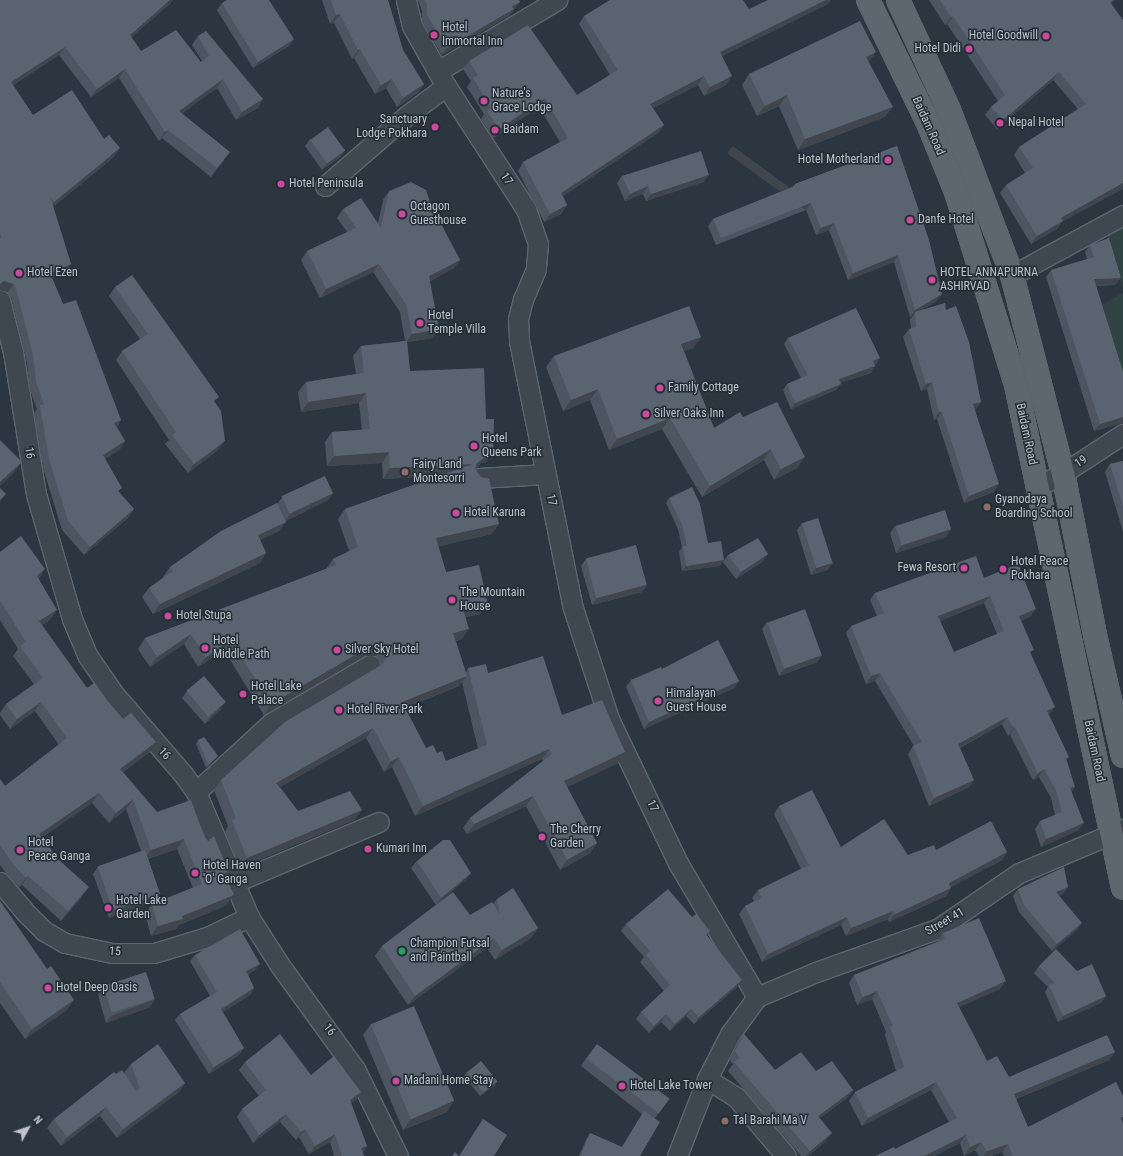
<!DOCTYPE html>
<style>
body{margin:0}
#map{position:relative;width:1123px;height:1156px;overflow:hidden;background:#2b3640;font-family:"Roboto Condensed",sans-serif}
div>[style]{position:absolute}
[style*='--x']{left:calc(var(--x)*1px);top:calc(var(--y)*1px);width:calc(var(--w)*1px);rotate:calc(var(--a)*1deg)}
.green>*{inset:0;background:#304443}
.roads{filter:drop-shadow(1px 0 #5d666e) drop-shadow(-1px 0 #5d666e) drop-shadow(0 1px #5d666e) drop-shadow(0 -1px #5d666e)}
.street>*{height:19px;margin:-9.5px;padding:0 9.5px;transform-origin:9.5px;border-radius:9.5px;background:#3f4851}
.primary>*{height:22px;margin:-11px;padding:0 11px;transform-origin:11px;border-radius:11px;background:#5d6770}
.wall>*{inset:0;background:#4d5660}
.shaded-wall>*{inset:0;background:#3f464e;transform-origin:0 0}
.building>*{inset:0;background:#5a6470;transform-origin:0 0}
.dots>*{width:11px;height:11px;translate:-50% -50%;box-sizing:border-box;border:2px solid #232d36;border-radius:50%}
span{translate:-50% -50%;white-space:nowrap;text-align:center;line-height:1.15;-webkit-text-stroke:3px #232d36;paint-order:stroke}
.poi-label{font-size:12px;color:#bcc3cb}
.left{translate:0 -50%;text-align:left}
.right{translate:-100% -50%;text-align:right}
.street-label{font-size:12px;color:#bcc3cb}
.north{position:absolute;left:8px;top:1108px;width:40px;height:40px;-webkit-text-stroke:3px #232d36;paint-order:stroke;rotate:50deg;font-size:11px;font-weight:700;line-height:16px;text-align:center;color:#bcc3cb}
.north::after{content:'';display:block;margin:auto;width:14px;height:18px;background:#bcc3cb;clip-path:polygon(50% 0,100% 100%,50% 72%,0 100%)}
</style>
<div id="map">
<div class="green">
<i style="clip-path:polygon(1123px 224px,1123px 288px,1106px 231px)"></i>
<i style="clip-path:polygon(1123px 293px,1123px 387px,1100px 306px)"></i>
</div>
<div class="roads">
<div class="street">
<i style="--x:406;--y:0;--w:27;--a:77"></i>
<i style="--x:412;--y:26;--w:69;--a:60.5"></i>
<i style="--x:446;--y:86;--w:147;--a:57"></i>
<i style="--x:526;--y:209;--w:37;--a:71"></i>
<i style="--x:538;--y:244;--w:25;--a:95"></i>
<i style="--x:536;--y:269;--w:33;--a:113"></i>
<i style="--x:523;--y:299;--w:21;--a:104"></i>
<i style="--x:518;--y:319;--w:22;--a:87"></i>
<i style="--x:519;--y:341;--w:272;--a:78.6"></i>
<i style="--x:573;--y:608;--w:117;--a:72"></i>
<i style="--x:609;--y:719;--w:160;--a:64.4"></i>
<i style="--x:678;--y:863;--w:156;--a:59.5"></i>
<i style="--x:438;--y:71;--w:139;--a:-30.8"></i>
<i style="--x:325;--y:186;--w:107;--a:-40.8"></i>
<i style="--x:406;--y:116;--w:50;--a:-36.9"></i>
<i style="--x:1012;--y:275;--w:126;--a:-28.4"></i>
<i style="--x:0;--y:300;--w:54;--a:76"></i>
<i style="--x:13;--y:352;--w:144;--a:80.8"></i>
<i style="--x:36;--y:494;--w:130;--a:73.9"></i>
<i style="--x:72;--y:619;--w:39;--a:67"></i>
<i style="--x:87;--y:655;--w:47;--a:55.3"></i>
<i style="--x:114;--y:694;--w:106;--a:49.2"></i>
<i style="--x:183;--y:774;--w:22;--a:54"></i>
<i style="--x:196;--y:792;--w:136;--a:67"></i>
<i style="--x:249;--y:917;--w:56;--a:57.4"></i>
<i style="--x:279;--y:964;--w:130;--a:54.1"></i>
<i style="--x:355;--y:1069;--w:97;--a:63.7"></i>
<i style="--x:479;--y:478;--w:67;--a:-3.4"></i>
<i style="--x:1037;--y:487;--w:30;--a:-28"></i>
<i style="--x:1063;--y:473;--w:72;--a:-33"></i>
<i style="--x:196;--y:792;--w:102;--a:-42.6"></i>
<i style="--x:271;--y:723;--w:115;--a:-30.4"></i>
<i style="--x:0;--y:882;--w:38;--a:50"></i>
<i style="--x:24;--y:911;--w:28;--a:45"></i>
<i style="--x:44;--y:931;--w:24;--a:30"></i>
<i style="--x:65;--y:943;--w:48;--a:12"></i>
<i style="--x:112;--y:953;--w:42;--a:0"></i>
<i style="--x:154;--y:953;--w:55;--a:-16.8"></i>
<i style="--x:207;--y:937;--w:47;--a:-25.5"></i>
<i style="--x:233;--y:883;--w:158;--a:-22.7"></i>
<i style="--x:757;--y:997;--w:64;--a:-23"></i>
<i style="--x:816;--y:972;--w:128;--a:-19.6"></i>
<i style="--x:937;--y:929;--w:99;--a:-34.3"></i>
<i style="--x:1019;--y:873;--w:113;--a:-22.9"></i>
<i style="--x:707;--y:1079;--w:34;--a:32"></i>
<i style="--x:736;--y:1097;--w:77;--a:49.7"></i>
<i style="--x:677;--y:1156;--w:83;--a:-68.7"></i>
<i style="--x:707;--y:1079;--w:51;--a:-62.9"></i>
<i style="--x:730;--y:1034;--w:46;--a:-53.9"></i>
</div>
<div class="primary">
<i style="--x:868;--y:0;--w:137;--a:64"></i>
<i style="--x:928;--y:123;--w:74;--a:67.9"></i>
<i style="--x:956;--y:192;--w:202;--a:72.7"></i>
<i style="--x:1016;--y:385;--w:514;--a:77.99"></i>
<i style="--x:898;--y:0;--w:121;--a:65.1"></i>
<i style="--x:949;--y:110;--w:177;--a:69.1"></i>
<i style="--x:1012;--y:275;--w:204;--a:75.6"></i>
<i style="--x:1063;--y:473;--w:165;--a:78.8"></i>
<i style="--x:1095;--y:635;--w:124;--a:77"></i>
</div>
</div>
<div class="wall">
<i style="clip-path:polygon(0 0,171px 3px,131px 37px,141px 51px,201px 62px,202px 61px,192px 45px,198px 36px,263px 99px,258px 108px,236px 120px,217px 88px,182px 113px,224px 160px,211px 177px,162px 138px,159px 141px,119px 78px,91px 97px,59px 55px,13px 85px,33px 115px,114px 157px,53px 207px,71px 264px,65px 272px,52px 278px,63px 304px,121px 420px,117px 427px,125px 441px,120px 449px,105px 459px,119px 492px,134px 509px,128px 518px,84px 555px,62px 530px,43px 468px,34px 413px,37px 409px,30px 390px,27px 363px,11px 297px,8px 292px,0 290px)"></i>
<i style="clip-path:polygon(322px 0,388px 0,403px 50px,424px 84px,418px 93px,397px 107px,386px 88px,375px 94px,354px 58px,352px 59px,334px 23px,330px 24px)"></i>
<i style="clip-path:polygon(418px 0,519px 0,520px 2px,509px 16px,442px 55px,422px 22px,422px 11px)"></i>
<i style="clip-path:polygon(929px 0,1114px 0,1111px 4px,1062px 222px,1057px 229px,1031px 244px,1000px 193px,1006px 185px,1025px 173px,1014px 155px,1019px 147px,1078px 109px,1053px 80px,997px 129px,985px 115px,991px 107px,998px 101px,947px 24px,945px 25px)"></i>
<i style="clip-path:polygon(222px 3px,294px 39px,289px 46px,253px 68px,217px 10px)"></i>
<i style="clip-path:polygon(828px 4px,722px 56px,726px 85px,704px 96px,698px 85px,653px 108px,664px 125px,658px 133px,563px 196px,567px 205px,561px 214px,544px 222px,518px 171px,523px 162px,560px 142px,539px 107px,493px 138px,481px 119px,484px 114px,467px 87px,471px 81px,463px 69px,469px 61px,577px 95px,610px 75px,579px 24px,584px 16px,749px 9px)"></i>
<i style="clip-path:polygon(876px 52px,868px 62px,885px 117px,798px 150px,779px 106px,757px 116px,742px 85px,749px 74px)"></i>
<i style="clip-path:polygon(310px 139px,345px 150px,340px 157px,322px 170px,305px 146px)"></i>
<i style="clip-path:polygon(897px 146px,937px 301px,923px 309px,946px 310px,981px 402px,976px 409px,975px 410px,994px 492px,964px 503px,937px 419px,934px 420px,927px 389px,921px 391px,903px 337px,909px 329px,911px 329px,910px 319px,913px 316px,910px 317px,894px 262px,848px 280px,829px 230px,816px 235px,806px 210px,716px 245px,708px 226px,713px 219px,792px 187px,795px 184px)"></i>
<i style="clip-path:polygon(622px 176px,704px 182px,646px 201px,643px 194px,625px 201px,617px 183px)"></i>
<i style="clip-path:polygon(evenodd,389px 191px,431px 205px,460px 260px,454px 268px,430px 281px,433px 338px,407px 342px,410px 371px,486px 419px,493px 453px,485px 463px,481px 463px,478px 467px,475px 469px,492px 534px,438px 546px,446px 572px,480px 614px,465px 617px,462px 639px,456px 641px,466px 673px,468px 668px,488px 673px,562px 715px,618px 763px,567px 787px,597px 843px,590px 853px,560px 870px,526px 806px,467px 834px,463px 828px,470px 818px,543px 761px,542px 759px,415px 816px,392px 767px,384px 772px,366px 738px,280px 787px,298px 811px,362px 810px,354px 820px,240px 868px,225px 832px,228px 826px,214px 790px,221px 780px,380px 666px,381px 665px,376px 656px,364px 656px,264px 715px,224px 650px,198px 667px,184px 644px,150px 667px,138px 649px,145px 638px,326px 569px,333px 559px,349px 551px,338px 519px,345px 509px,439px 476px,383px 479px,382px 463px,327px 466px,325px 442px,332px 432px,362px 430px,359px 403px,301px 412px,298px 392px,306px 382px,356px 374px,353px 356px,361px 346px,405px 341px,400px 312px,373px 272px,320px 298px,301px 260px,307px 251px,347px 232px,337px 218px,343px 209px,378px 223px,383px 200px,389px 191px,462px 682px,478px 749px,446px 761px,437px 753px,426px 748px,405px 708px,459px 686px,462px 682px)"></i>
<i style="clip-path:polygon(1090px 245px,1121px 278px,1115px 285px,1096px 286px,1123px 372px,1123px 423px,1094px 431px,1046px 277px,1051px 270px,1087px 259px,1085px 252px)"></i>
<i style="clip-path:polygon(115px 287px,215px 403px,218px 450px,188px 473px,165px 444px,169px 440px,116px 360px,122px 351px,140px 339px,109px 296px)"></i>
<i style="clip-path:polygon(701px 337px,693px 348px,684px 351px,714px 428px,743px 417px,797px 468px,774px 480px,764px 460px,702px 497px,662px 429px,609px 450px,590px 400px,563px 411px,546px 367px,554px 356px)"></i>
<i style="clip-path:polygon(788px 338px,876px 365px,874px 365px,875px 366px,871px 373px,840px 383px,836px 390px,791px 409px,783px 390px,787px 384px,801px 378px,784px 344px)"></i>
<i style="clip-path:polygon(1123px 461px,1123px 532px,1105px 472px,1110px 464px)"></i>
<i style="clip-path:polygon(333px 493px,328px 500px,286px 521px,286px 522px,279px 531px,260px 540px,266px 553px,260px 563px,153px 614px,142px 597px,149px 588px,163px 578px,163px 577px,170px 567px,277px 504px,282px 498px)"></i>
<i style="clip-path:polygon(669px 498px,708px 543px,720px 566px,682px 571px,679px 552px,682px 547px,678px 529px,666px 503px)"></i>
<i style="clip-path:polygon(802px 523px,833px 563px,827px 570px,811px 575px,797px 530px)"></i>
<i style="clip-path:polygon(895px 526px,951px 529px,946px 537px,896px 553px,890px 533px)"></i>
<i style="clip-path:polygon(0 552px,39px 579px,50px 620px,42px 625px,87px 688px,122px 720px,150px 752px,123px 772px,157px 812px,204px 836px,228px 871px,225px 875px,227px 905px,179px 925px,176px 929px,151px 936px,145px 914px,152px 904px,193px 888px,177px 849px,148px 859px,160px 894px,155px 901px,109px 918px,93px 874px,98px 867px,141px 851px,126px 809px,109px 823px,92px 803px,42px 837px,82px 897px,61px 921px,22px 885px,19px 887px,6px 873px,0 865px,0 779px,5px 786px,59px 745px,35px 711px,10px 729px,0 715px,0 713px,6px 704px,34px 684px,13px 656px,18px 649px,0 620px)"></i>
<i style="clip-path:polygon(768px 554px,762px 562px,736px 579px,723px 562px,728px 555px)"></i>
<i style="clip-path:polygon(586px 559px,647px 585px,642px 592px,592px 605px,581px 566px)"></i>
<i style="clip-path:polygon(evenodd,984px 578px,1031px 616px,1021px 621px,1031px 655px,1049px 715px,1069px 757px,1066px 760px,1079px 830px,1041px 847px,1035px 829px,1040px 821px,1055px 815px,1051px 798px,1039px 777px,1033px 780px,1010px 735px,1008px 736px,1002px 724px,960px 748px,974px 780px,969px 787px,929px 806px,908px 754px,913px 746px,914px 746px,875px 681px,866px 684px,846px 633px,851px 626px,877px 616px,870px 600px,875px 593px,984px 578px,984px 603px,997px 634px,954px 652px,940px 621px,984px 603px)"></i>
<i style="clip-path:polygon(767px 622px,822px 655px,817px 662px,779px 676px,762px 629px)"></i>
<i style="clip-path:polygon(662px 669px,739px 681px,734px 688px,644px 729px,626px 687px,631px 680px)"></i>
<i style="clip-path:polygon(187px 691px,221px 709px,205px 724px,182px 698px)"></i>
<i style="clip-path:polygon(198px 740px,218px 756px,206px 768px,196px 744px)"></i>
<i style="clip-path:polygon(779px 806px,841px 847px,908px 855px,936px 850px,1007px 852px,1002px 860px,951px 887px,951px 888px,946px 896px,889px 922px,888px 919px,846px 936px,841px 925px,762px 962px,739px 914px,745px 906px,754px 901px,752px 898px,758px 890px,801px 869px,774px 814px)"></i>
<i style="clip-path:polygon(417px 861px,471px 873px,465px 880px,442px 900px,470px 915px,493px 904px,497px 899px,538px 928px,531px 938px,495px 960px,487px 948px,408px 1005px,375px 956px,382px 946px,436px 905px,411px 868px)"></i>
<i style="clip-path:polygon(1068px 887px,1063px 894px,1059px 896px,1077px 930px,1052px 951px,1019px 912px,1013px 896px,1018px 889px)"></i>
<i style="clip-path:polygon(0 901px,47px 969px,67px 1010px,25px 1039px,0 1003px)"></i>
<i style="clip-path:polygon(692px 917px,710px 931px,707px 935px,737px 987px,694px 1024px,686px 1016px,670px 1031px,661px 1022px,649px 1033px,636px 1019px,641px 1012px,664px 991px,640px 962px,644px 957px,621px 931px,626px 924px)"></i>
<i style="clip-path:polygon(943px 933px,1000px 989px,959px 1007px,987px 1061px,1009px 1077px,1115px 1052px,1109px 1060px,1016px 1099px,1028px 1127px,1123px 1156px,1004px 1156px,1002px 1152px,991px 1156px,979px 1156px,975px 1150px,964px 1156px,960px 1143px,934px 1156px,875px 1156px,895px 1149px,949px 1122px,931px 1090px,862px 1126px,849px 1101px,855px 1092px,896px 1071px,885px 1035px,886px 1032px,872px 999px,857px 1005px,849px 983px,854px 975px,937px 942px)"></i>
<i style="clip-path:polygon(195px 955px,260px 964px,255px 970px,248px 974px,254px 988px,250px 995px,223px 1012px,244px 1048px,239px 1055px,209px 1074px,175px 1020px,180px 1014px,210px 996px,190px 961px)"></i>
<i style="clip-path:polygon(1039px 966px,1077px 971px,1106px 996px,1101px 1003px,1058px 1022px,1045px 992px,1048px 987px,1034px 973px)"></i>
<i style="clip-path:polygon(104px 988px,155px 999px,150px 1007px,106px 1023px,98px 995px)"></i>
<i style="clip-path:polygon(371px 1024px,447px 1112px,403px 1130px,363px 1035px)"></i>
<i style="clip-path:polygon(744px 1034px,775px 1070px,816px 1071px,853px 1090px,847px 1098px,820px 1118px,826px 1141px,808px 1156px,801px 1156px,728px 1071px,733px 1064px,729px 1060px,738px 1042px)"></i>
<i style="clip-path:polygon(586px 1058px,669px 1099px,655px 1118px,640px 1156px,579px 1156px,586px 1140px,590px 1133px,622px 1147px,642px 1114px,581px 1066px)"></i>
<i style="clip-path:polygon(245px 1062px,311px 1075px,361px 1092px,356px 1100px,351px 1103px,367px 1146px,363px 1152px,364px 1156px,334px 1156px,330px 1142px,309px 1154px,299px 1137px,296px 1140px,280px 1122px,253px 1143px,237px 1117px,242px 1109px,259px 1096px,239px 1070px)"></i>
<i style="clip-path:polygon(131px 1064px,185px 1083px,179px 1092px,117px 1138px,100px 1116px,61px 1146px,47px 1128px,54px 1119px,116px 1074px,125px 1074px,124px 1073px)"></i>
<i style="clip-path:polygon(467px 1072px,497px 1081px,495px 1085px,480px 1096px,464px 1076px)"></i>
</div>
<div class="shaded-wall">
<i style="clip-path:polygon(170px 0,173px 0,171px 3px,124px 44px,130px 35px)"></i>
<i style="clip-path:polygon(826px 0,831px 0,828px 4px,714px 60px,720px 52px)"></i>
<i style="clip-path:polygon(520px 2px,509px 16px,442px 55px,447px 48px)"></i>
<i style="clip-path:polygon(340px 14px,334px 23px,330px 24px,336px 15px)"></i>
<i style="clip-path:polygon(953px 16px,947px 24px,945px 25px,951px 17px)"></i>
<i style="clip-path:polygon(294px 39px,289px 46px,253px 68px,258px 62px)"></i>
<i style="clip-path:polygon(65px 47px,59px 55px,5px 91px,11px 82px)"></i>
<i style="clip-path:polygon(360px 49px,354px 58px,352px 59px,358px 50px)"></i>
<i style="clip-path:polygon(876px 52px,868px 63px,866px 57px)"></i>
<i style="clip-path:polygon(125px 69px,119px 78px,91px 97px,97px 89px)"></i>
<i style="clip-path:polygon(1059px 72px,1053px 80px,997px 129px,1003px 120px)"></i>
<i style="clip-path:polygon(704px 76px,698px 85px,644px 112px,650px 104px)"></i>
<i style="clip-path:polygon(732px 76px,726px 85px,704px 96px,710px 87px)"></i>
<i style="clip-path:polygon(223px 79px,217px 88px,173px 120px,179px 111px)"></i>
<i style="clip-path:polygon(392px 79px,386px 88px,375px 94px,381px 85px)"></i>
<i style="clip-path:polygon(424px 84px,418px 93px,397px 107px,403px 98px)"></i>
<i style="clip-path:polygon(787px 95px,779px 106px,757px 116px,765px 106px)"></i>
<i style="clip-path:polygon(545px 98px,539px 107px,493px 138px,499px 129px)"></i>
<i style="clip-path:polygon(263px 99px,258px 108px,236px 120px,242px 112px)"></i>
<i style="clip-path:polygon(893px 107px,885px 117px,798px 150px,805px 139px)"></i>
<i style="clip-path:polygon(664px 125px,658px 133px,555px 201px,561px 193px)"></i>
<i style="clip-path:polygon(168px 130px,162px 138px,159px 141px,165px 132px)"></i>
<i style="clip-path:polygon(120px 148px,114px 157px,48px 211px,54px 202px)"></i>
<i style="clip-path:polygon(345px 150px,340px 157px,322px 170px,327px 163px)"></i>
<i style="clip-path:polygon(230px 152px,224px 160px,211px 177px,217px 168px)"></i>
<i style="clip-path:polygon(709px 175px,704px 182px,646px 201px,651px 194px)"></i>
<i style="clip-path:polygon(1123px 183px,1123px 189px,1062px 222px,1057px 229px,1031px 244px,1037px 236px,1061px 218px)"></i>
<i style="clip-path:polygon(648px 186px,643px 194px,625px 201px,630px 194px)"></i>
<i style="left:811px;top:203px;width:9px;height:97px;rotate:126deg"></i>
<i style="clip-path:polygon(567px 205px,561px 214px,544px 222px,550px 214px)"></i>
<i style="clip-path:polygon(834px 223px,829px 230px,816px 235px,821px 228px)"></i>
<i style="clip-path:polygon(898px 255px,894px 262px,848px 280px,853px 273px)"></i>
<i style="clip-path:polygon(460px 260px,454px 268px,423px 284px,429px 276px)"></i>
<i style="clip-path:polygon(71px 264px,65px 272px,44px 282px,50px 273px)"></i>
<i style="clip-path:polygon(379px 264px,373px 272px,320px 298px,326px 289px)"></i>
<i style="clip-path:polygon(1121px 278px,1115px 285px,1089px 286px,1094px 279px)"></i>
<i style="clip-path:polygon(4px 281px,14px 284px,8px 292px,0 290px,0 284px)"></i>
<i style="clip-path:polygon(942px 294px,937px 301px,915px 314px,915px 312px,913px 316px,910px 317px,915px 310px)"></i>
<i style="clip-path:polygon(439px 329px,433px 338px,406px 342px,412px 334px)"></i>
<i style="clip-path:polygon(701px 337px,693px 348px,674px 355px,681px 344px)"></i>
<i style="clip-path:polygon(880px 358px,876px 365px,869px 367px,873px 361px)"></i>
<i style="clip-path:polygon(875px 366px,871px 373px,834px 385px,839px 379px)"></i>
<i style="clip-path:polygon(932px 382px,927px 389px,921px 391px,926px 384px)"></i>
<i style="clip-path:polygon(841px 384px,836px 390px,791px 409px,795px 403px)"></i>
<i style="clip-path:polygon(598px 389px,590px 400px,563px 411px,571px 400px)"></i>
<i style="clip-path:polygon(366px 393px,359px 403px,301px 412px,308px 402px)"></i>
<i style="clip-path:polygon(981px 402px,976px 409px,968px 411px,973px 404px)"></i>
<i style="clip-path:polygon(939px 412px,942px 412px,937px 419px,934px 420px)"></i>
<i style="clip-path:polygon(1123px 417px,1123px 423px,1094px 431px,1100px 424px)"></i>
<i style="clip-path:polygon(670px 418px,662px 429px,609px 450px,617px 439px)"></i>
<i style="clip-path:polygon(121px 420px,115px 429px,114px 423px)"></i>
<i style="clip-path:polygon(125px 441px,120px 449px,97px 464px,103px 455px)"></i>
<i style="clip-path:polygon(225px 441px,218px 450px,188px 473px,194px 464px)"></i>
<i style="clip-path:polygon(771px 449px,764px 460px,702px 497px,710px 486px)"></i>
<i style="clip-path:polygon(389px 452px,382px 463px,327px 466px,334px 456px)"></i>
<i style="clip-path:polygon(484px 453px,493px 453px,485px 463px,481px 463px,478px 467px,469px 473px)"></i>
<i style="clip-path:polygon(805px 457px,797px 468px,774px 480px,781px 469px)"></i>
<i style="clip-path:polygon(22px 462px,14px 473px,0 486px,0 482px)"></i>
<i style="clip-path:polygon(473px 464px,465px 474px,383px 479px,390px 468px)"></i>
<i style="clip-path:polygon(999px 484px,994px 492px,964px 503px,969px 496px)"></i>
<i style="clip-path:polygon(333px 493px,328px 500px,285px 521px,290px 514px)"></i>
<i style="clip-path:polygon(6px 494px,0 502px,0 500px)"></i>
<i style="clip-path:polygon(134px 509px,128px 518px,84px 555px,90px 547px)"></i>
<i style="clip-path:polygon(286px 522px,279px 531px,251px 545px,258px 535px)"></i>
<i style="clip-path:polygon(499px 524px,492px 534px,429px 549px,436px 538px)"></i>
<i style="clip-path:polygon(951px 529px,946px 537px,896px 553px,901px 546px)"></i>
<i style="clip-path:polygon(266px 553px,260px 563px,153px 614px,160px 604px)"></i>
<i style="clip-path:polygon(768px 554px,762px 562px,736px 579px,741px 572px)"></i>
<i style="clip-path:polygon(724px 560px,720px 566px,682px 571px,686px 566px)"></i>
<i style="clip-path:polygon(833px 563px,827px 570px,811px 575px,816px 568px)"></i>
<i style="clip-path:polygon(45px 569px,39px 579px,37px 576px)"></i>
<i style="clip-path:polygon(647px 585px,642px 592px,592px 605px,597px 598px)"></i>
<i style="clip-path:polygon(990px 596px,984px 603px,933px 624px,938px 616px)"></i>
<i style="clip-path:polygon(488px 604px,480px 614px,456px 619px,463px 609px)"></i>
<i style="clip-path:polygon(1036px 609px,1031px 616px,1014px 624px,1019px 616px)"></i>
<i style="clip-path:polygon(57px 610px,50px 620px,32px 631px,39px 621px)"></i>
<i style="clip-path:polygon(469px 629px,462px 639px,446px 643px,453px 633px)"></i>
<i style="clip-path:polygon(191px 634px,184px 644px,150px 667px,157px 657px)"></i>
<i style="clip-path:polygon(231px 640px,224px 650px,198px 667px,206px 657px)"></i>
<i style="clip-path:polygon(372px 645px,383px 645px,376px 656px,364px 656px,264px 715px,271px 704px)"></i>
<i style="clip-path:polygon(822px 655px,817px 662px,779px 676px,784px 669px)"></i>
<i style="clip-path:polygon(880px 673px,875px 681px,866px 684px,871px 676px)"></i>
<i style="clip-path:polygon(467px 676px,459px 686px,394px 712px,402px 702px)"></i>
<i style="clip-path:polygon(739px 681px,734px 688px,644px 729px,649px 722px)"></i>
<i style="clip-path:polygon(41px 702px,35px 711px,10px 729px,17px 719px)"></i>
<i style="clip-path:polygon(226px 702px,221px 709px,205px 724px,210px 717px)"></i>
<i style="clip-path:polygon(1055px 707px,1049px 715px,1042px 718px,1047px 711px)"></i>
<i style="clip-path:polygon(1007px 717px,1002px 724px,953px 751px,958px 744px)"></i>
<i style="clip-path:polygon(1015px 727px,1010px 735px,1008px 736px,1014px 728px)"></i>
<i style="clip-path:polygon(373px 728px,366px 738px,269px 793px,276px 783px)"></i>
<i style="clip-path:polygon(156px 742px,150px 752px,114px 778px,120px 769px)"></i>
<i style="clip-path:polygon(549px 749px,542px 759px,415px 816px,423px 806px)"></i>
<i style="clip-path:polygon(625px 752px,618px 763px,557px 792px,564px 781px)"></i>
<i style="clip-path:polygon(399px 757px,392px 767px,384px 772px,391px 761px)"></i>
<i style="clip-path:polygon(1044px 769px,1039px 777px,1033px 780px,1038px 773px)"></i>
<i style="clip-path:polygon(974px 780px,969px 787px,929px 806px,934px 798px)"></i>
<i style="clip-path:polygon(1075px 787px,1070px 794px,1070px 788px)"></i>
<i style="clip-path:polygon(99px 793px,92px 803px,33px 844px,39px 834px)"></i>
<i style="clip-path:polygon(533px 796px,526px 806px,467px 834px,474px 824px)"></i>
<i style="clip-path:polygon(133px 799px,126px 809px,109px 823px,116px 813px)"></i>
<i style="clip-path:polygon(362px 810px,354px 820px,240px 868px,247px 858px)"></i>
<i style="clip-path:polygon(1084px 823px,1079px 830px,1041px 847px,1046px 839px)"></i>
<i style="clip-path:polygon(184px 839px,177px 849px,144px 860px,151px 850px)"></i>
<i style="clip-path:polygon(597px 843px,590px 853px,560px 870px,567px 860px)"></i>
<i style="clip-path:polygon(1007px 852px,1002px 860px,944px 891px,949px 883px)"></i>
<i style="clip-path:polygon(471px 873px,465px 880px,436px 905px,441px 898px)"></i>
<i style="clip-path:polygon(28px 876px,22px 885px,19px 887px,26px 878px)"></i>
<i style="clip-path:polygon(89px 887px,82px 897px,61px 921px,68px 911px)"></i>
<i style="clip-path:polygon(1068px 887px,1063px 894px,1051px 899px,1056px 892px)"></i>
<i style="clip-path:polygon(951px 888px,946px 896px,889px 922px,895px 914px)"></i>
<i style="clip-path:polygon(160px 894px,155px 901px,109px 918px,114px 910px)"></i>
<i style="clip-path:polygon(234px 895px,227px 905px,179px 925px,176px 929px,151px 936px,158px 926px)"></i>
<i style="clip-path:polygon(893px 911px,888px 919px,846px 936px,851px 928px)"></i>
<i style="clip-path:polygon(847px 917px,841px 925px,762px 962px,768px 954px)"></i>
<i style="clip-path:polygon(1082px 923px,1077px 930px,1052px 951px,1057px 944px)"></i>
<i style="clip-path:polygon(538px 928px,531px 938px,495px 960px,502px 950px)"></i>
<i style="clip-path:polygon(494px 938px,487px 948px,408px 1005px,415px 996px)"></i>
<i style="clip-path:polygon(260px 964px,255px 970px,242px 978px,246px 971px)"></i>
<i style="clip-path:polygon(742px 980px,737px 987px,694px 1024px,699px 1017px)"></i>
<i style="clip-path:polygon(1006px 981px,1000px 989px,951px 1011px,957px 1003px)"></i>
<i style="clip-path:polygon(254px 988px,250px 995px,216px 1016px,221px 1009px)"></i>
<i style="clip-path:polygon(877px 991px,872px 999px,857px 1005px,863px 997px)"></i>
<i style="clip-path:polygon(1106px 996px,1101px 1003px,1058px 1022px,1063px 1016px)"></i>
<i style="clip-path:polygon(155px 999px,150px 1007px,106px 1023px,111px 1016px)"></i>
<i style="clip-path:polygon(74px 1000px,67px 1010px,25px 1039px,32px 1029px)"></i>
<i style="clip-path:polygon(691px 1009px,686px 1016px,670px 1031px,675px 1024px)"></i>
<i style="clip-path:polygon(666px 1014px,661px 1022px,649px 1033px,654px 1026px)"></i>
<i style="clip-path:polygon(244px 1048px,239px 1055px,209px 1074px,214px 1067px)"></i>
<i style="clip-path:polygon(1115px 1052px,1109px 1060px,1008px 1102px,1014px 1094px)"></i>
<i style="clip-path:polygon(497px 1081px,495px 1085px,480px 1096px,483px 1093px)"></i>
<i style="clip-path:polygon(936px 1082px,931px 1090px,862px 1126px,868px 1118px)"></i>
<i style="clip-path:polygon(185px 1083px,179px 1092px,117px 1138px,123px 1129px)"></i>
<i style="clip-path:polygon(853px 1090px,847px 1098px,812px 1124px,818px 1116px)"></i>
<i style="clip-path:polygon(361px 1092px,356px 1100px,345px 1108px,350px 1100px)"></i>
<i style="clip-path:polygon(454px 1101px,447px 1112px,403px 1130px,411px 1119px)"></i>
<i style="clip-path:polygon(106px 1107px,100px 1116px,61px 1146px,67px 1137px)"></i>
<i style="clip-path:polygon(286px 1114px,280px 1122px,253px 1143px,259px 1135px)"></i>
<i style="clip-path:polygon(305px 1129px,299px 1137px,296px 1140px,301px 1132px)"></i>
<i style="clip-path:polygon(832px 1133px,826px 1141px,808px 1156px,806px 1156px,810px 1151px)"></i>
<i style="clip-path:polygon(335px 1134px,330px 1142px,309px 1154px,315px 1146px)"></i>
<i style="clip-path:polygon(966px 1135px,960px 1143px,934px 1156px,924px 1156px)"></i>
<i style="clip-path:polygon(981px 1142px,975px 1150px,964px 1156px,970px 1147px)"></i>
<i style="clip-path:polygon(1008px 1144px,1002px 1152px,991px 1156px,983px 1156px,987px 1151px)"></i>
<i style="clip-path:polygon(367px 1146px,361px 1154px,361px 1148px)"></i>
</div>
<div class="building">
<i style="clip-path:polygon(0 0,170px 0,130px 35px,141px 51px,176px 30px,201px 62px,209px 56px,198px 36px,206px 31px,263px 99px,242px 112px,223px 79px,179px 111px,230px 152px,217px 168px,168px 130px,165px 132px,125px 69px,97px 89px,65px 47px,11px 82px,33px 115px,72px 90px,104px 139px,109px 135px,120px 148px,54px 202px,50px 196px,71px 264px,50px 273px,63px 304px,76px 300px,121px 420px,114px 423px,125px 441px,103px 455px,122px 488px,118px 491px,134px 509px,90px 547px,68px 521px,49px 459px,40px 405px,44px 404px,36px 382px,33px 355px,16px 288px,14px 284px,4px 281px,0 284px,0 238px,2px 238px,0 233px)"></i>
<i style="clip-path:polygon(227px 0,269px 0,294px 39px,258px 62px,222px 3px)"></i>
<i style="clip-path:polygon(331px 0,388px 0,403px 50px,424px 84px,403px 98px,392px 79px,381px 85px,360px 49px,358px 50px,340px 14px,336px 15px)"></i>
<i style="clip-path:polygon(425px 0,519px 0,520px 2px,512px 6px,514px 9px,447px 48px,427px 15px,427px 4px)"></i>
<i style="clip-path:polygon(610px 0,743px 0,749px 9px,768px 0,826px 0,720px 52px,732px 76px,710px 87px,704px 76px,650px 104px,664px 125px,561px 193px,567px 205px,550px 214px,523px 162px,568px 138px,545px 98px,499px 129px,487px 111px,491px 108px,473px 78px,478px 75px,469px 61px,528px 25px,577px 95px,618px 70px,584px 16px)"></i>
<i style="clip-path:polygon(940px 0,1113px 0,1110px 2px,1123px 20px,1123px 183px,1061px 218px,1063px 221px,1037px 236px,1006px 185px,1033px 168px,1019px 147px,1086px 104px,1059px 72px,1003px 120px,991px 107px,1005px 95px,953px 16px,951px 17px)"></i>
<i style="clip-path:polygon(860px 21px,876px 52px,866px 57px,893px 107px,805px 139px,787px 95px,765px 106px,749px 74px)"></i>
<i style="left:328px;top:127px;width:29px;height:22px;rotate:54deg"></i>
<i style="clip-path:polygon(897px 146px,929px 240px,942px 294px,915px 310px,898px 255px,853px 273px,834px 223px,821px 228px,811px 203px,721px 238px,713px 219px,795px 186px,795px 184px)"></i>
<i style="clip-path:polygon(701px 151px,709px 175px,651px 194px,648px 186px,630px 194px,622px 176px)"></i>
<i style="clip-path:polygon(411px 182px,426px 190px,431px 205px,460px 260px,429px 276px,439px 329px,412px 334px,406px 304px,379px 264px,326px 289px,307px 251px,356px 228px,343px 209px,361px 198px,381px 228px,389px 191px)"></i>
<i style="clip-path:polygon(1109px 238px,1121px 278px,1094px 279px,1123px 372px,1123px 417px,1100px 424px,1051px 270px,1094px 257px,1090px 245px)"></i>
<i style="clip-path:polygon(132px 275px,219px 397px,214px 401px,221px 411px,225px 441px,194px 464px,172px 435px,176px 432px,122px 351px,148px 334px,115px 287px)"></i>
<i style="clip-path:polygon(945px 303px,946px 310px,956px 306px,969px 342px,981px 402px,973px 404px,999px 484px,969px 496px,942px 412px,939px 412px,932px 382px,926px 384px,909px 329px,916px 327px,915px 312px)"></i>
<i style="clip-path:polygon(689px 306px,701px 337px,681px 344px,714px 428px,740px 412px,743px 417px,777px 402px,805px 457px,781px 469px,771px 449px,710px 486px,670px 418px,617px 439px,598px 389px,571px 400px,554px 356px)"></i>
<i style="clip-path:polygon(856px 308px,880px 358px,873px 361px,875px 366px,839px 379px,841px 384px,795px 403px,787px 384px,808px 375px,788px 338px)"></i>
<i style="clip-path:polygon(407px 341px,410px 371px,484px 368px,486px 419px,494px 419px,493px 453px,484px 453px,485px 457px,477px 463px,475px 469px,481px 477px,489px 479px,499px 524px,436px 538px,446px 572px,479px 565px,488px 604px,463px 609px,469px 629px,453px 633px,467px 676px,402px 702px,426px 748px,433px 745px,437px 753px,442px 751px,446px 761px,487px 745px,468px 668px,486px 664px,488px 673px,543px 656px,562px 715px,602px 700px,625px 752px,564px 781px,597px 843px,567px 860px,533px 796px,474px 824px,470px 818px,552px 754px,549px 749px,423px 806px,399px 757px,391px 761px,373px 728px,276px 783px,298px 811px,350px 791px,362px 810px,247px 858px,232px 821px,236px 818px,221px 780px,285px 722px,383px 664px,388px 654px,383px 645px,372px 645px,271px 704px,231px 640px,206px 657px,191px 634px,157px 657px,145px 638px,336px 565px,333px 559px,358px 547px,345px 509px,473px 464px,390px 468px,389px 452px,334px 456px,332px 432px,370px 429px,366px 393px,308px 402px,306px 382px,364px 373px,361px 346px)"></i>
<i style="clip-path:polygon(0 440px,22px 462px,0 482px)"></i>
<i style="clip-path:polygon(1123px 461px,1123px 507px,1110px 464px)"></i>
<i style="left:325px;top:476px;width:19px;height:48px;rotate:65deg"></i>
<i style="clip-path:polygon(692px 487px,700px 504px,708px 543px,721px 541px,724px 560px,686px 566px,683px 546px,687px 546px,682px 524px,669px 498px)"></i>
<i style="clip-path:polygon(0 488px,6px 494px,0 500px)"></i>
<i style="clip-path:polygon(277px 503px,286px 522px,258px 535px,266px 553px,160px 604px,149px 588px,173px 571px,170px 567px,221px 531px)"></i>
<i style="left:945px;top:510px;width:20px;height:52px;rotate:72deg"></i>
<i style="left:818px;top:518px;width:47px;height:17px;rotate:72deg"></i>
<i style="clip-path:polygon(21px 536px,45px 569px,37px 576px,57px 610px,39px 621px,87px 688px,94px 683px,122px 720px,131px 713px,156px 742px,120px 769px,157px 812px,191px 800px,204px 836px,208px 841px,214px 836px,228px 871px,224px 873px,234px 895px,182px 916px,183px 919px,158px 926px,152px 904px,202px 884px,184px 839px,151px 850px,133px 799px,116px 813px,99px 793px,39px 834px,59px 860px,89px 887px,68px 911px,28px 876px,26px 878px,13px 864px,0 845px,0 779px,5px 786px,67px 738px,41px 702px,17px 719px,6px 704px,43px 678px,20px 646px,26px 642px,1px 602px,0 602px,0 552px)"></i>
<i style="clip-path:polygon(758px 538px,768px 554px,741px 572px,728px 555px)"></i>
<i style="left:636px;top:545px;width:41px;height:52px;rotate:75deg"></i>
<i style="clip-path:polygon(evenodd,976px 556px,984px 578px,1018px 564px,1036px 609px,1019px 616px,1034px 650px,1030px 652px,1055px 707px,1047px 711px,1069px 757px,1066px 758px,1075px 787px,1070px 788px,1084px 823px,1046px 839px,1040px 821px,1062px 812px,1056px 790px,1044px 769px,1038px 773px,1015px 727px,1014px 728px,1007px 717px,958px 744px,974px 780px,934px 798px,913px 746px,922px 742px,880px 673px,871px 676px,851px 626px,884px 613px,875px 593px,976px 556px,990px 596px,1004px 631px,954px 652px,938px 616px,990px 596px)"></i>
<i style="left:805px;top:609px;width:49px;height:40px;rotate:70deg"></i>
<i style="clip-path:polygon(718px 640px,739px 681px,649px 722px,631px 680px,661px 667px,662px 669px)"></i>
<i style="left:204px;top:676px;width:34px;height:23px;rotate:50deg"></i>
<i style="clip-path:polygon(204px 737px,218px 756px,208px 765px,198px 740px)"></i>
<i style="clip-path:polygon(812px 790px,841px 847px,884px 819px,908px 855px,934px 845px,936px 850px,991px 821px,1007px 852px,949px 883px,951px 888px,895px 914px,893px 911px,851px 928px,847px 917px,768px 954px,745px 906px,762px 898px,758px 890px,809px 865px,779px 806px)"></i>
<i style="clip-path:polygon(443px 840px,450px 840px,471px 873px,441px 898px,417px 861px)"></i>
<i style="left:145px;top:850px;width:46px;height:50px;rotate:71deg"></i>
<i style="clip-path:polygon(1064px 867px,1068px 887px,1056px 892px,1082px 923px,1057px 944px,1024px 905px,1018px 889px)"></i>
<i style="clip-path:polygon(513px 888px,538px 928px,502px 950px,494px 938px,415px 996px,382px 946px,453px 892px,470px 915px,492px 902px,500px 915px,497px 899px)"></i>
<i style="clip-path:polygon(668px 889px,692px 917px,696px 914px,710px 931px,706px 934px,742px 980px,699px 1017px,691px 1009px,675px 1024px,666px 1014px,654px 1026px,641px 1012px,670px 985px,646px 955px,650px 951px,626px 924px)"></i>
<i style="clip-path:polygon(0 901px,47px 969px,51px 966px,74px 1000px,32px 1029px,0 982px)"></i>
<i style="clip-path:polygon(979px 918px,1006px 981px,957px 1003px,987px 1061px,997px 1056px,1009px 1077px,1107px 1035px,1115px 1052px,1014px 1094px,1028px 1127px,1116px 1082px,1123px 1096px,1123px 1117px,1121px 1118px,1123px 1123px,1123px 1156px,1013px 1156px,1008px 1144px,987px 1151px,981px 1142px,970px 1147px,966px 1135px,924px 1156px,875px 1156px,894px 1147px,895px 1149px,957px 1118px,936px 1082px,868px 1118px,855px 1092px,904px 1067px,890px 1026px,893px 1026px,877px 991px,863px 997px,854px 975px,945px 939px,943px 933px)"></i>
<i style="clip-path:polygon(240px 929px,260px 964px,246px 971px,254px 988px,221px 1009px,244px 1048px,214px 1067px,180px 1014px,217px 992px,195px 955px)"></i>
<i style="clip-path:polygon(1056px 949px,1077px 971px,1092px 964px,1106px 996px,1063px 1016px,1049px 985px,1055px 983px,1039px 966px)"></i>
<i style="left:146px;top:972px;width:28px;height:45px;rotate:72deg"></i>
<i style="left:414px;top:1006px;width:103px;height:47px;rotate:67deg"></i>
<i style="clip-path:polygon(280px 1034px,311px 1075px,334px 1056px,361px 1092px,350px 1100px,367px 1146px,361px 1148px,364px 1156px,342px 1156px,335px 1134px,315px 1146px,305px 1129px,301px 1132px,286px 1114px,259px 1135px,242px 1109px,266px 1090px,245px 1062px)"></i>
<i style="clip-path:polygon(744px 1034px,775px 1070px,801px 1052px,816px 1071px,832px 1061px,853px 1090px,818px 1116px,832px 1133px,810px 1151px,734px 1062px,740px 1058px,735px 1051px)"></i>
<i style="clip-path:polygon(158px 1044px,185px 1083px,123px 1129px,106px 1107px,67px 1137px,54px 1119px,114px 1072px,116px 1074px,122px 1070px,136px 1091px,140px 1089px,131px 1064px)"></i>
<i style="left:597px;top:1044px;width:91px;height:18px;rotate:37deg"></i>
<i style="left:481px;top:1061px;width:26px;height:18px;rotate:51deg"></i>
<i style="clip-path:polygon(644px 1111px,660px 1122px,640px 1156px,582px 1156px,581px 1155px,590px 1133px,622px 1147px)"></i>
<i style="clip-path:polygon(483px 1119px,507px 1135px,494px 1156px,452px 1156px,455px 1152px,459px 1156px)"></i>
</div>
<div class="dots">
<i style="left:434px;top:35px;background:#d1479c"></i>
<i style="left:1046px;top:36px;background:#d1479c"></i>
<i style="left:969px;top:49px;background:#d1479c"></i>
<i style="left:484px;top:101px;background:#d1479c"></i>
<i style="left:1000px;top:123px;background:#d1479c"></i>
<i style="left:435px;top:127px;background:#d1479c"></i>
<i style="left:495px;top:130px;background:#d1479c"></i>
<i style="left:888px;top:160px;background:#d1479c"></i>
<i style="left:281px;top:184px;background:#d1479c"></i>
<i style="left:402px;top:214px;background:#d1479c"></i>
<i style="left:910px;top:220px;background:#d1479c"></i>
<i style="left:19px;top:273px;background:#d1479c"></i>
<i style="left:932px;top:280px;background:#d1479c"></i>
<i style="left:420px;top:323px;background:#d1479c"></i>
<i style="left:660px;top:388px;background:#d1479c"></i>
<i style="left:646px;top:414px;background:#d1479c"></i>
<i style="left:474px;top:446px;background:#d1479c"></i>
<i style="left:405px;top:472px;background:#8d6e63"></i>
<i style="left:987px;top:507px;background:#8d6e63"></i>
<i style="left:456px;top:513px;background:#d1479c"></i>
<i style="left:964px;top:568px;background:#d1479c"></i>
<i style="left:1003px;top:569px;background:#d1479c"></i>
<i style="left:452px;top:600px;background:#d1479c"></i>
<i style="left:168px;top:616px;background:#d1479c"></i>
<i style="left:205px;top:648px;background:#d1479c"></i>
<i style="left:337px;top:650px;background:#d1479c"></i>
<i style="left:243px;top:694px;background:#d1479c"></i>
<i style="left:658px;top:701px;background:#d1479c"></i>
<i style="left:339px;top:710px;background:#d1479c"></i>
<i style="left:542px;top:837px;background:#d1479c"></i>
<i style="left:368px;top:849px;background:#d1479c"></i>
<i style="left:20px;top:850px;background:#d1479c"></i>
<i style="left:195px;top:873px;background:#d1479c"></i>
<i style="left:108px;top:908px;background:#d1479c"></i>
<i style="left:402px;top:951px;background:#2e9e5b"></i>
<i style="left:48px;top:988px;background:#d1479c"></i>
<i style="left:396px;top:1081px;background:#d1479c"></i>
<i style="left:622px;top:1086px;background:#d1479c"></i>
<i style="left:725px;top:1121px;background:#8d6e63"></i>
</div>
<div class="poi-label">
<span class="left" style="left:442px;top:35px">Hotel<br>Immortal Inn</span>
<span class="right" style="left:1038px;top:36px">Hotel Goodwill</span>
<span class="right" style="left:961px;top:49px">Hotel Didi</span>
<span class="left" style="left:492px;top:101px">Nature's<br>Grace Lodge</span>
<span class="right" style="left:427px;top:127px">Sanctuary<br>Lodge Pokhara</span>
<span class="left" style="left:1008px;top:123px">Nepal Hotel</span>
<span class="left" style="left:503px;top:130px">Baidam</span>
<span class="right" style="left:880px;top:160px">Hotel Motherland</span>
<span class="left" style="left:289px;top:184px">Hotel Peninsula</span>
<span class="left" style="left:410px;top:214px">Octagon<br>Guesthouse</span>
<span class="left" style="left:918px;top:220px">Danfe Hotel</span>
<span class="left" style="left:27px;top:273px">Hotel Ezen</span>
<span class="left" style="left:940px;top:280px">HOTEL ANNAPURNA<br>ASHIRVAD</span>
<span class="left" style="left:428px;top:323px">Hotel<br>Temple Villa</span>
<span class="left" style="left:668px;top:388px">Family Cottage</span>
<span class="left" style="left:654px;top:414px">Silver Oaks Inn</span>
<span class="left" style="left:482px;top:446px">Hotel<br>Queens Park</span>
<span class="left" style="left:413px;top:472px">Fairy Land<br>Montesorri</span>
<span class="left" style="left:995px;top:507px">Gyanodaya<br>Boarding School</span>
<span class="left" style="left:464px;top:513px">Hotel Karuna</span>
<span class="left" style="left:1011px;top:569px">Hotel Peace<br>Pokhara</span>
<span class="right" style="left:956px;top:568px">Fewa Resort</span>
<span class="left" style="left:460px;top:600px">The Mountain<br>House</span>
<span class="left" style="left:176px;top:616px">Hotel Stupa</span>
<span class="left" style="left:213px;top:648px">Hotel<br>Middle Path</span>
<span class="left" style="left:345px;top:650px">Silver Sky Hotel</span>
<span class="left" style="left:251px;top:694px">Hotel Lake<br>Palace</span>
<span class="left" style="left:666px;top:701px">Himalayan<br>Guest House</span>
<span class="left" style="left:347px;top:710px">Hotel River Park</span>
<span class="left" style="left:550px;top:837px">The Cherry<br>Garden</span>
<span class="left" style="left:28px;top:850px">Hotel<br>Peace Ganga</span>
<span class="left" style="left:376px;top:849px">Kumari Inn</span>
<span class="left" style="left:203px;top:873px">Hotel Haven<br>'O' Ganga</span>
<span class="left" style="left:116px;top:908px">Hotel Lake<br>Garden</span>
<span class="left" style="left:410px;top:951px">Champion Futsal<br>and Paintball</span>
<span class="left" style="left:56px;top:988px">Hotel Deep Oasis</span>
<span class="left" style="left:404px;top:1081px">Madani Home Stay</span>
<span class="left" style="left:630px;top:1086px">Hotel Lake Tower</span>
<span class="left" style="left:733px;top:1121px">Tal Barahi Ma V</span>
</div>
<div class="street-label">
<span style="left:928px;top:126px;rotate:66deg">Baidam Road</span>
<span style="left:506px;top:179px;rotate:57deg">17</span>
<span style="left:1026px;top:434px;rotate:78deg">Baidam Road</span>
<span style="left:29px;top:453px;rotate:80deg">16</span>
<span style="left:1081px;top:462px;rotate:-33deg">19</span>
<span style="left:551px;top:500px;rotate:79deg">17</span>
<span style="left:1094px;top:751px;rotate:78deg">Baidam Road</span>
<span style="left:164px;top:754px;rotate:47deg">16</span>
<span style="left:652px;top:806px;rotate:65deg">17</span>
<span style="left:945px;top:922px;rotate:-30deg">Street 41</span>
<span style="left:115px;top:952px;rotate:4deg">15</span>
<span style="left:329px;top:1030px;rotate:53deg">16</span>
</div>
<div class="north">N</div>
</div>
